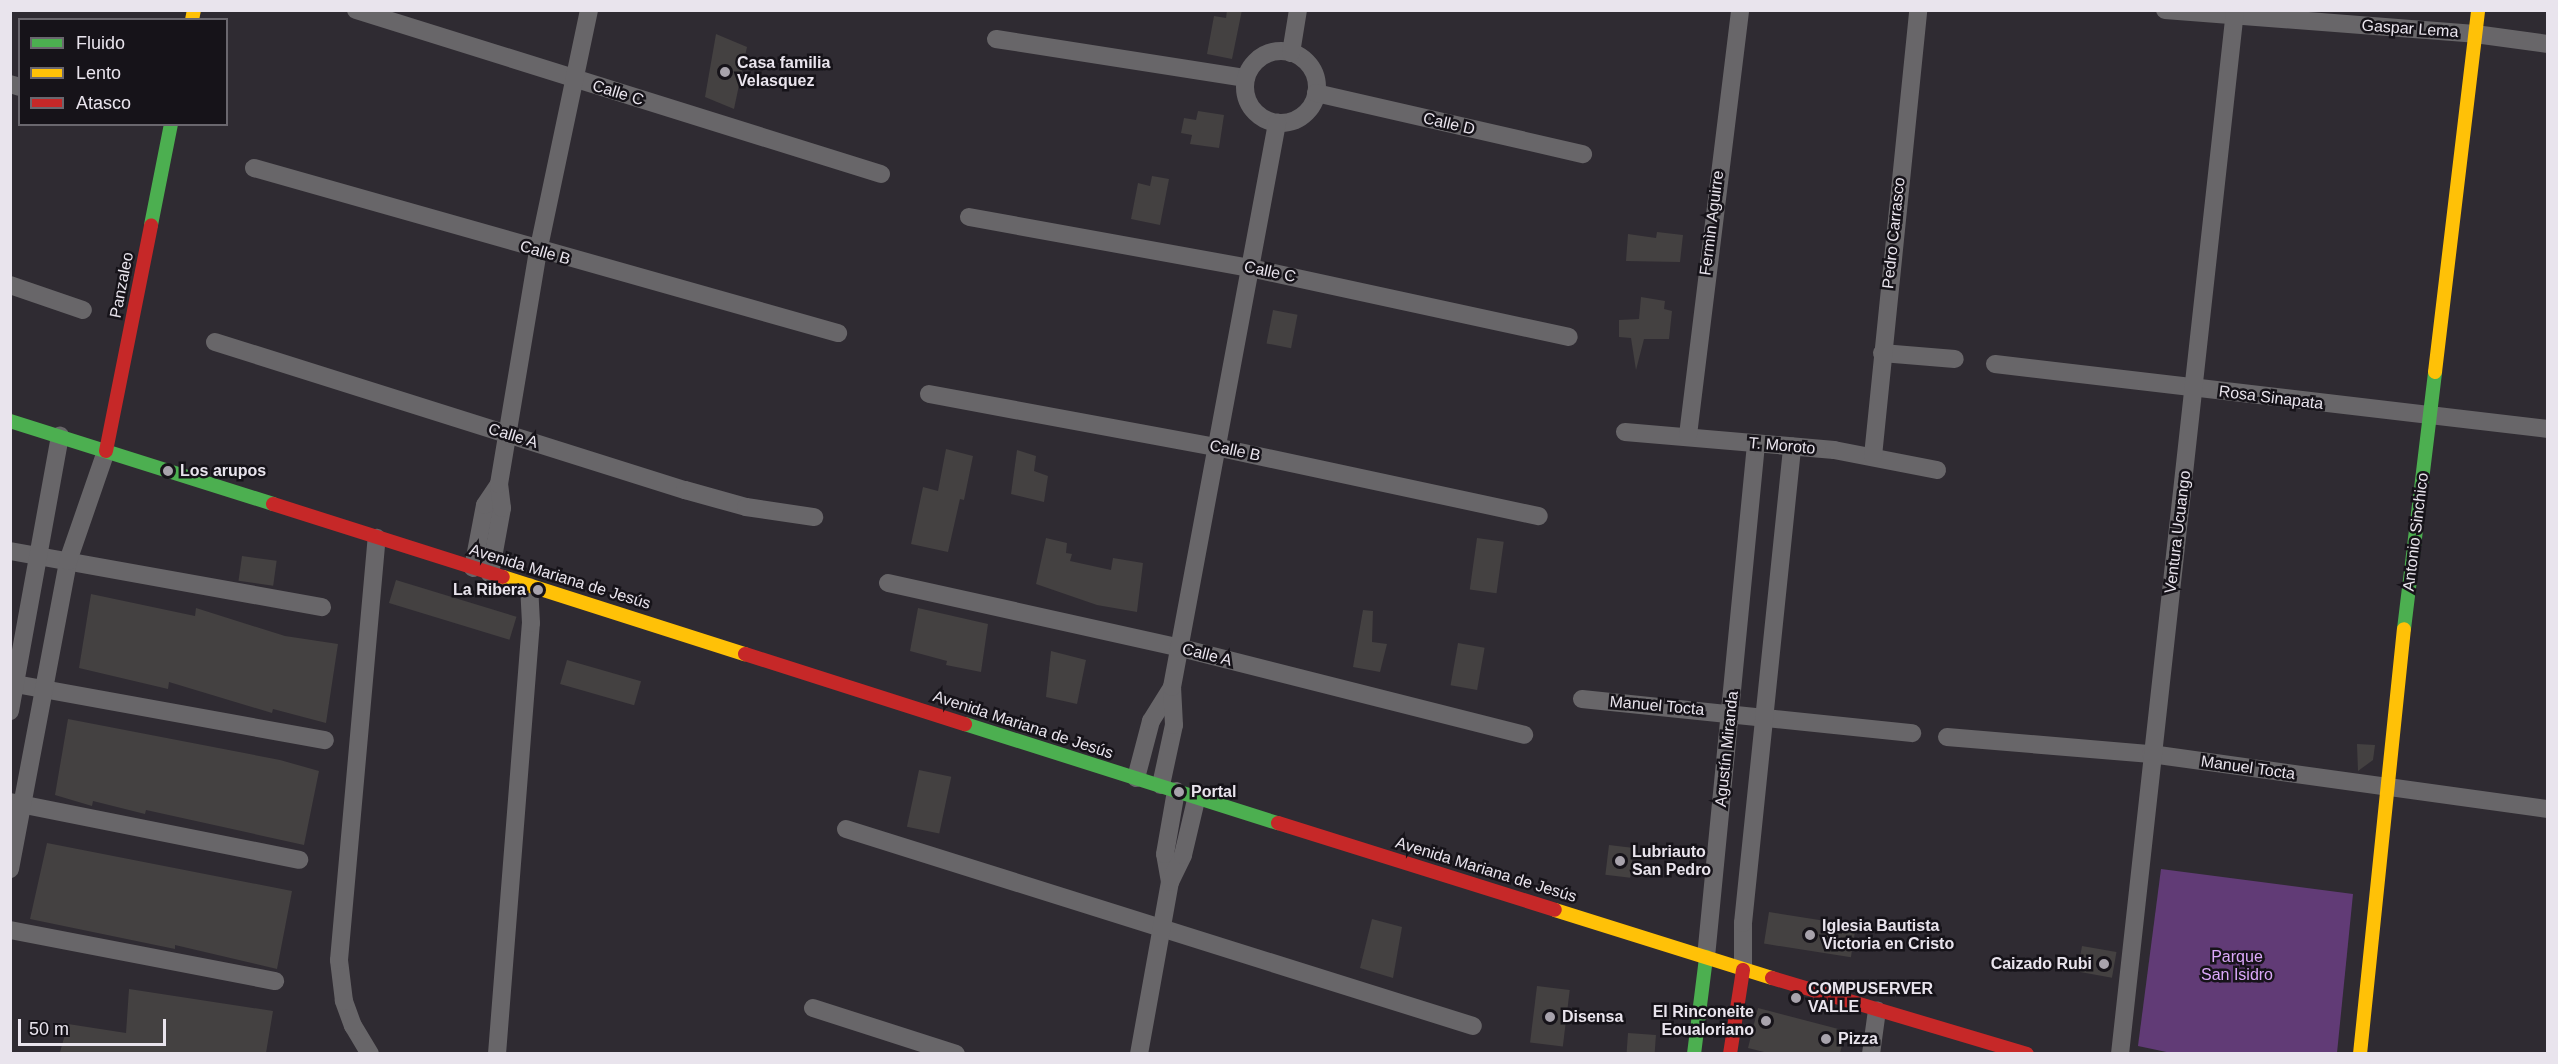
<!DOCTYPE html>
<meta charset="utf-8">
<style>
body{margin:0}
#map{position:relative;width:2558px;height:1064px;overflow:hidden;background:#2f2b32;font-family:Helvetica,sans-serif}
div>[style]{position:absolute}
[style*='--x']{left:calc(var(--x)*1px);top:calc(var(--y)*1px);width:calc(var(--w)*1px);rotate:calc(var(--a)*1deg)}
.green>*{inset:0;background:#613b76}
.building>*{inset:0;background:#444141;transform-origin:0 0}
.street>*{height:18px;margin:-9px;padding:0 9px;transform-origin:9px;border-radius:9px;background:#686669}
.street>.ring{margin:-9px;padding:0;box-sizing:content-box;background:none;border:18px solid #686669;border-radius:50%}
.fast>*{height:14px;margin:-7px;padding:0 7px;transform-origin:7px;border-radius:7px;background:#4caf50}
.slow>*{height:14px;margin:-7px;padding:0 7px;transform-origin:7px;border-radius:7px;background:#ffc107}
.jam>*{height:14px;margin:-7px;padding:0 7px;transform-origin:7px;border-radius:7px;background:#c62828}
.dots>*{width:16px;height:16px;translate:-50% -50%;box-sizing:border-box;border:3px solid #161319;border-radius:50%}
span{translate:-50% -50%;white-space:nowrap;text-align:center;line-height:1.15;-webkit-text-stroke:5px #161319;paint-order:stroke}
.street-label{font-size:16px;color:#e9e4ed}
.poi-label{font-size:16px;color:#e9e4ed;font-weight:700}
.left{translate:0 -50%;text-align:left}
.right{translate:-100% -50%;text-align:right}
.park-label{font-size:16px;color:#dca9fa}
.frame{position:absolute;inset:0;border:12px solid #e9e4ed;pointer-events:none}
.legend{position:absolute;left:18px;top:18px;width:210px;height:108px;box-sizing:border-box;background:#161319;border:2px solid #6a676e;margin:0;padding:8px 10px;list-style:none;font-size:18px;color:#e9e4ed}
.legend li{display:flex;align-items:center;gap:12px;height:30px}
.legend b{width:30px;border:2px solid #6a676e}
.scale{position:absolute;left:18px;top:1019px;width:148px;height:27px;box-sizing:border-box;border:3px solid #e9e4ed;border-top:0;padding-left:8px;font-size:18px;line-height:21px;white-space:nowrap;color:#e9e4ed;-webkit-text-stroke:4px #161319;paint-order:stroke}
</style>
<div id="map">
<div class="green">
<i style="clip-path:polygon(2161px 869px,2353px 894px,2337px 1053px,2176px 1054px,2138px 1046px)"></i>
</div>
<div class="building">
<i style="clip-path:polygon(1227px 10px,1242px 10px,1232px 59px,1207px 54px,1214px 16px,1226px 18px)"></i>
<i style="clip-path:polygon(716px 34px,747px 47px,734px 109px,705px 97px)"></i>
<i style="clip-path:polygon(1198px 111px,1224px 115px,1219px 148px,1190px 144px,1192px 135px,1181px 133px,1184px 118px,1196px 120px)"></i>
<i style="clip-path:polygon(1152px 176px,1169px 179px,1160px 225px,1131px 219px,1138px 183px,1150px 186px)"></i>
<i style="clip-path:polygon(1657px 232px,1683px 235px,1680px 262px,1626px 261px,1628px 234px,1656px 238px)"></i>
<i style="clip-path:polygon(1641px 297px,1665px 301px,1664px 309px,1672px 311px,1669px 339px,1644px 339px,1636px 370px,1631px 338px,1619px 337px,1619px 320px,1639px 319px)"></i>
<i style="left:1273px;top:310px;width:25px;height:34px;rotate:11deg"></i>
<i style="clip-path:polygon(946px 449px,973px 456px,964px 500px,960px 499px,948px 552px,911px 544px,923px 487px,938px 491px)"></i>
<i style="clip-path:polygon(1017px 450px,1036px 456px,1034px 471px,1048px 476px,1044px 502px,1011px 494px)"></i>
<i style="clip-path:polygon(1046px 538px,1067px 543px,1066px 553px,1072px 554px,1070px 561px,1111px 570px,1113px 558px,1143px 563px,1137px 612px,1097px 605px,1036px 584px)"></i>
<i style="left:1477px;top:538px;width:27px;height:52px;rotate:8deg"></i>
<i style="left:242px;top:556px;width:35px;height:25px;rotate:8deg"></i>
<i style="left:396px;top:580px;width:126px;height:24px;rotate:17deg"></i>
<i style="clip-path:polygon(91px 594px,195px 616px,196px 608px,285px 636px,338px 644px,326px 723px,273px 709px,272px 713px,169px 682px,168px 689px,79px 668px)"></i>
<i style="clip-path:polygon(918px 608px,988px 624px,981px 672px,946px 665px,947px 661px,910px 651px)"></i>
<i style="clip-path:polygon(1363px 610px,1373px 611px,1372px 642px,1387px 644px,1380px 672px,1353px 667px)"></i>
<i style="left:1458px;top:643px;width:27px;height:43px;rotate:10deg"></i>
<i style="clip-path:polygon(1051px 651px,1086px 660px,1077px 704px,1046px 697px)"></i>
<i style="left:567px;top:660px;width:77px;height:25px;rotate:16deg"></i>
<i style="clip-path:polygon(68px 719px,280px 760px,319px 771px,304px 845px,146px 810px,145px 814px,93px 801px,92px 806px,55px 795px)"></i>
<i style="clip-path:polygon(2357px 744px,2375px 745px,2373px 760px,2358px 771px)"></i>
<i style="left:919px;top:770px;width:33px;height:58px;rotate:12deg"></i>
<i style="clip-path:polygon(47px 843px,292px 891px,277px 969px,175px 945px,175px 949px,30px 919px)"></i>
<i style="left:1609px;top:845px;width:25px;height:30px;rotate:7deg"></i>
<i style="left:1769px;top:912px;width:88px;height:32px;rotate:9deg"></i>
<i style="clip-path:polygon(1372px 919px,1402px 927px,1393px 978px,1360px 968px)"></i>
<i style="left:2082px;top:946px;width:35px;height:26px;rotate:10deg"></i>
<i style="left:1537px;top:986px;width:33px;height:57px;rotate:7deg"></i>
<i style="clip-path:polygon(129px 989px,273px 1011px,266px 1053px,60px 1052px,68px 1024px,126px 1033px)"></i>
<i style="clip-path:polygon(1758px 1008px,1846px 1031px,1840px 1053px,1768px 1053px,1748px 1048px)"></i>
<i style="left:1628px;top:1033px;width:28px;height:20px;rotate:4deg"></i>
</div>
<div class="street">
<i style="--x:356;--y:10;--w:550;--a:17.35"></i>
<i style="--x:2165;--y:10;--w:311;--a:4.4"></i>
<i style="--x:2475;--y:34;--w:74;--a:7.8"></i>
<i style="--x:996;--y:39;--w:253;--a:8.9"></i>
<i class="ring" style="left:1245px;top:51px;width:54px;height:54px"></i>
<i style="--x:1291;--y:53;--w:44;--a:-80.8"></i>
<i style="--x:10;--y:84;--w:10;--a:17"></i>
<i style="--x:1316;--y:93;--w:274;--a:12.9"></i>
<i style="--x:254;--y:168;--w:607;--a:15.78"></i>
<i style="--x:969;--y:217;--w:286;--a:10.3"></i>
<i style="--x:1250;--y:268;--w:326;--a:12.2"></i>
<i style="--x:10;--y:285;--w:77;--a:18.9"></i>
<i style="--x:215;--y:342;--w:493;--a:17.5"></i>
<i style="--x:685;--y:490;--w:63;--a:15.6"></i>
<i style="--x:746;--y:507;--w:69;--a:8.4"></i>
<i style="--x:1882;--y:353;--w:73;--a:4.7"></i>
<i style="--x:1995;--y:364;--w:557;--a:6.7"></i>
<i style="--x:929;--y:394;--w:292;--a:10.5"></i>
<i style="--x:1216;--y:447;--w:330;--a:12.1"></i>
<i style="--x:1625;--y:432;--w:210;--a:4.9"></i>
<i style="--x:1834;--y:450;--w:105;--a:11"></i>
<i style="--x:1688;--y:435;--w:428;--a:-83"></i>
<i style="--x:1873;--y:456;--w:448;--a:-84.2"></i>
<i style="--x:10;--y:551;--w:317;--a:10.2"></i>
<i style="--x:473;--y:568;--w:64;--a:-79.2"></i>
<i style="--x:485;--y:505;--w:25;--a:-56"></i>
<i style="--x:490;--y:574;--w:67;--a:-79.7"></i>
<i style="--x:502;--y:508;--w:24;--a:-97"></i>
<i style="--x:499;--y:484;--w:235;--a:-80.5"></i>
<i style="--x:538;--y:252;--w:247;--a:-78.1"></i>
<i style="--x:888;--y:583;--w:300;--a:12.5"></i>
<i style="--x:1181;--y:648;--w:354;--a:14.2"></i>
<i style="--x:10;--y:683;--w:320;--a:10.3"></i>
<i style="--x:1582;--y:699;--w:332;--a:5.9"></i>
<i style="--x:10;--y:711;--w:280;--a:-79.7"></i>
<i style="--x:1947;--y:737;--w:205;--a:4.8"></i>
<i style="--x:2151;--y:754;--w:401;--a:7.9"></i>
<i style="--x:1136;--y:778;--w:59;--a:-75.3"></i>
<i style="--x:1151;--y:721;--w:40;--a:-58"></i>
<i style="--x:1161;--y:785;--w:61;--a:-77.8"></i>
<i style="--x:1174;--y:725;--w:38;--a:-93"></i>
<i style="--x:1172;--y:687;--w:574;--a:-79.45"></i>
<i style="--x:10;--y:802;--w:295;--a:11.3"></i>
<i style="--x:846;--y:829;--w:657;--a:17.44"></i>
<i style="--x:10;--y:869;--w:313;--a:-79.3"></i>
<i style="--x:68;--y:561;--w:116;--a:-70.9"></i>
<i style="--x:1170;--y:882;--w:28;--a:-100"></i>
<i style="--x:1165;--y:854;--w:64;--a:-80.1"></i>
<i style="--x:10;--y:930;--w:270;--a:10.9"></i>
<i style="--x:1706;--y:957;--w:515;--a:-84.43"></i>
<i style="--x:1743;--y:970;--w:47;--a:-90"></i>
<i style="--x:1743;--y:923;--w:479;--a:-84.1"></i>
<i style="--x:813;--y:1008;--w:150;--a:17.8"></i>
<i style="--x:370;--y:1054;--w:33;--a:-121"></i>
<i style="--x:353;--y:1026;--w:27;--a:-110"></i>
<i style="--x:344;--y:1001;--w:41;--a:-97"></i>
<i style="--x:339;--y:960;--w:424;--a:-84.9"></i>
<i style="--x:497;--y:1054;--w:432;--a:-85.5"></i>
<i style="--x:531;--y:623;--w:36;--a:-93"></i>
<i style="--x:1139;--y:1054;--w:175;--a:-79.8"></i>
<i style="--x:1170;--y:882;--w:30;--a:-64"></i>
<i style="--x:1183;--y:855;--w:61;--a:-76.7"></i>
<i style="--x:1871;--y:1054;--w:44;--a:-82.2"></i>
<i style="--x:2120;--y:1054;--w:1050;--a:-83.71"></i>
</div>
<div class="fast">
<i style="--x:151;--y:225;--w:103;--a:-78.8"></i>
<i style="--x:10;--y:421;--w:276;--a:17.5"></i>
<i style="--x:2404;--y:629;--w:259;--a:-83.1"></i>
<i style="--x:965;--y:724;--w:328;--a:17.6"></i>
<i style="--x:1694;--y:1054;--w:98;--a:-82.9"></i>
</div>
<div class="slow">
<i style="--x:192;--y:20;--w:10;--a:-79"></i>
<i style="--x:2435;--y:372;--w:365;--a:-83.2"></i>
<i style="--x:503;--y:577;--w:254;--a:17.7"></i>
<i style="--x:1555;--y:910;--w:227;--a:17.4"></i>
<i style="--x:2360;--y:1054;--w:427;--a:-84.1"></i>
</div>
<div class="jam">
<i style="--x:106;--y:451;--w:230;--a:-78.7"></i>
<i style="--x:273;--y:504;--w:241;--a:17.6"></i>
<i style="--x:745;--y:654;--w:231;--a:17.7"></i>
<i style="--x:1278;--y:823;--w:290;--a:17.4"></i>
<i style="--x:1772;--y:978;--w:266;--a:16.6"></i>
<i style="--x:1730;--y:1054;--w:85;--a:-81.2"></i>
</div>
<div class="dots">
<i style="left:725px;top:72px;background:#a8a3ac"></i>
<i style="left:168px;top:471px;background:#a8a3ac"></i>
<i style="left:538px;top:590px;background:#a8a3ac"></i>
<i style="left:1179px;top:792px;background:#a8a3ac"></i>
<i style="left:1620px;top:861px;background:#a8a3ac"></i>
<i style="left:1810px;top:935px;background:#a8a3ac"></i>
<i style="left:2104px;top:964px;background:#a8a3ac"></i>
<i style="left:1796px;top:998px;background:#a8a3ac"></i>
<i style="left:1550px;top:1017px;background:#a8a3ac"></i>
<i style="left:1766px;top:1021px;background:#a8a3ac"></i>
<i style="left:1826px;top:1039px;background:#a8a3ac"></i>
</div>
<div class="street-label">
<span style="left:2410px;top:29px;rotate:4deg">Gaspar Lema</span>
<span style="left:618px;top:93px;rotate:17deg">Calle C</span>
<span style="left:1449px;top:124px;rotate:13deg">Calle D</span>
<span style="left:1712px;top:223px;rotate:-83deg">Fermìn Aguirre</span>
<span style="left:1894px;top:233px;rotate:-84deg">Pedro Carrasco</span>
<span style="left:545px;top:253px;rotate:16deg">Calle B</span>
<span style="left:1270px;top:272px;rotate:12deg">Calle C</span>
<span style="left:122px;top:285px;rotate:-79deg">Panzaleo</span>
<span style="left:2271px;top:398px;rotate:7deg">Rosa Sinapata</span>
<span style="left:513px;top:436px;rotate:17deg">Calle A</span>
<span style="left:1782px;top:446px;rotate:5deg">T. Moroto</span>
<span style="left:1235px;top:451px;rotate:12deg">Calle B</span>
<span style="left:2178px;top:532px;rotate:-83deg">Ventura Ucuango</span>
<span style="left:2416px;top:532px;rotate:-83deg">Antonio Sinchico</span>
<span style="left:560px;top:577px;rotate:17deg">Avenida Mariana de Jesús</span>
<span style="left:1207px;top:655px;rotate:14deg">Calle A</span>
<span style="left:1657px;top:706px;rotate:5deg">Manuel Tocta</span>
<span style="left:1023px;top:725px;rotate:18deg">Avenida Mariana de Jesús</span>
<span style="left:1727px;top:749px;rotate:-84deg">Agustín Miranda</span>
<span style="left:2248px;top:768px;rotate:8deg">Manuel Tocta</span>
<span style="left:1486px;top:870px;rotate:17deg">Avenida Mariana de Jesús</span>
</div>
<div class="poi-label">
<span class="left" style="left:737px;top:72px">Casa familia<br>Velasquez</span>
<span class="left" style="left:180px;top:471px">Los arupos</span>
<span class="right" style="left:526px;top:590px">La Ribera</span>
<span class="left" style="left:1191px;top:792px">Portal</span>
<span class="left" style="left:1632px;top:861px">Lubriauto<br>San Pedro</span>
<span class="left" style="left:1822px;top:935px">Iglesia Bautista<br>Victoria en Cristo</span>
<span class="right" style="left:2092px;top:964px">Caizado Rubi</span>
<span class="left" style="left:1808px;top:998px">COMPUSERVER<br>VALLE</span>
<span class="right" style="left:1754px;top:1021px">El Rinconeite<br>Eoualoriano</span>
<span class="left" style="left:1562px;top:1017px">Disensa</span>
<span class="left" style="left:1838px;top:1039px">Pizza</span>
</div>
<div class="park-label">
<span style="left:2237px;top:966px">Parque<br>San Isidro</span>
</div>
<div class="frame"></div>
<ul class="legend">
<li><b style="height:8px;background:#4caf50"></b>Fluido</li>
<li><b style="height:8px;background:#ffc107"></b>Lento</li>
<li><b style="height:8px;background:#c62828"></b>Atasco</li>
</ul>
<div class="scale">50 m</div>
</div>
